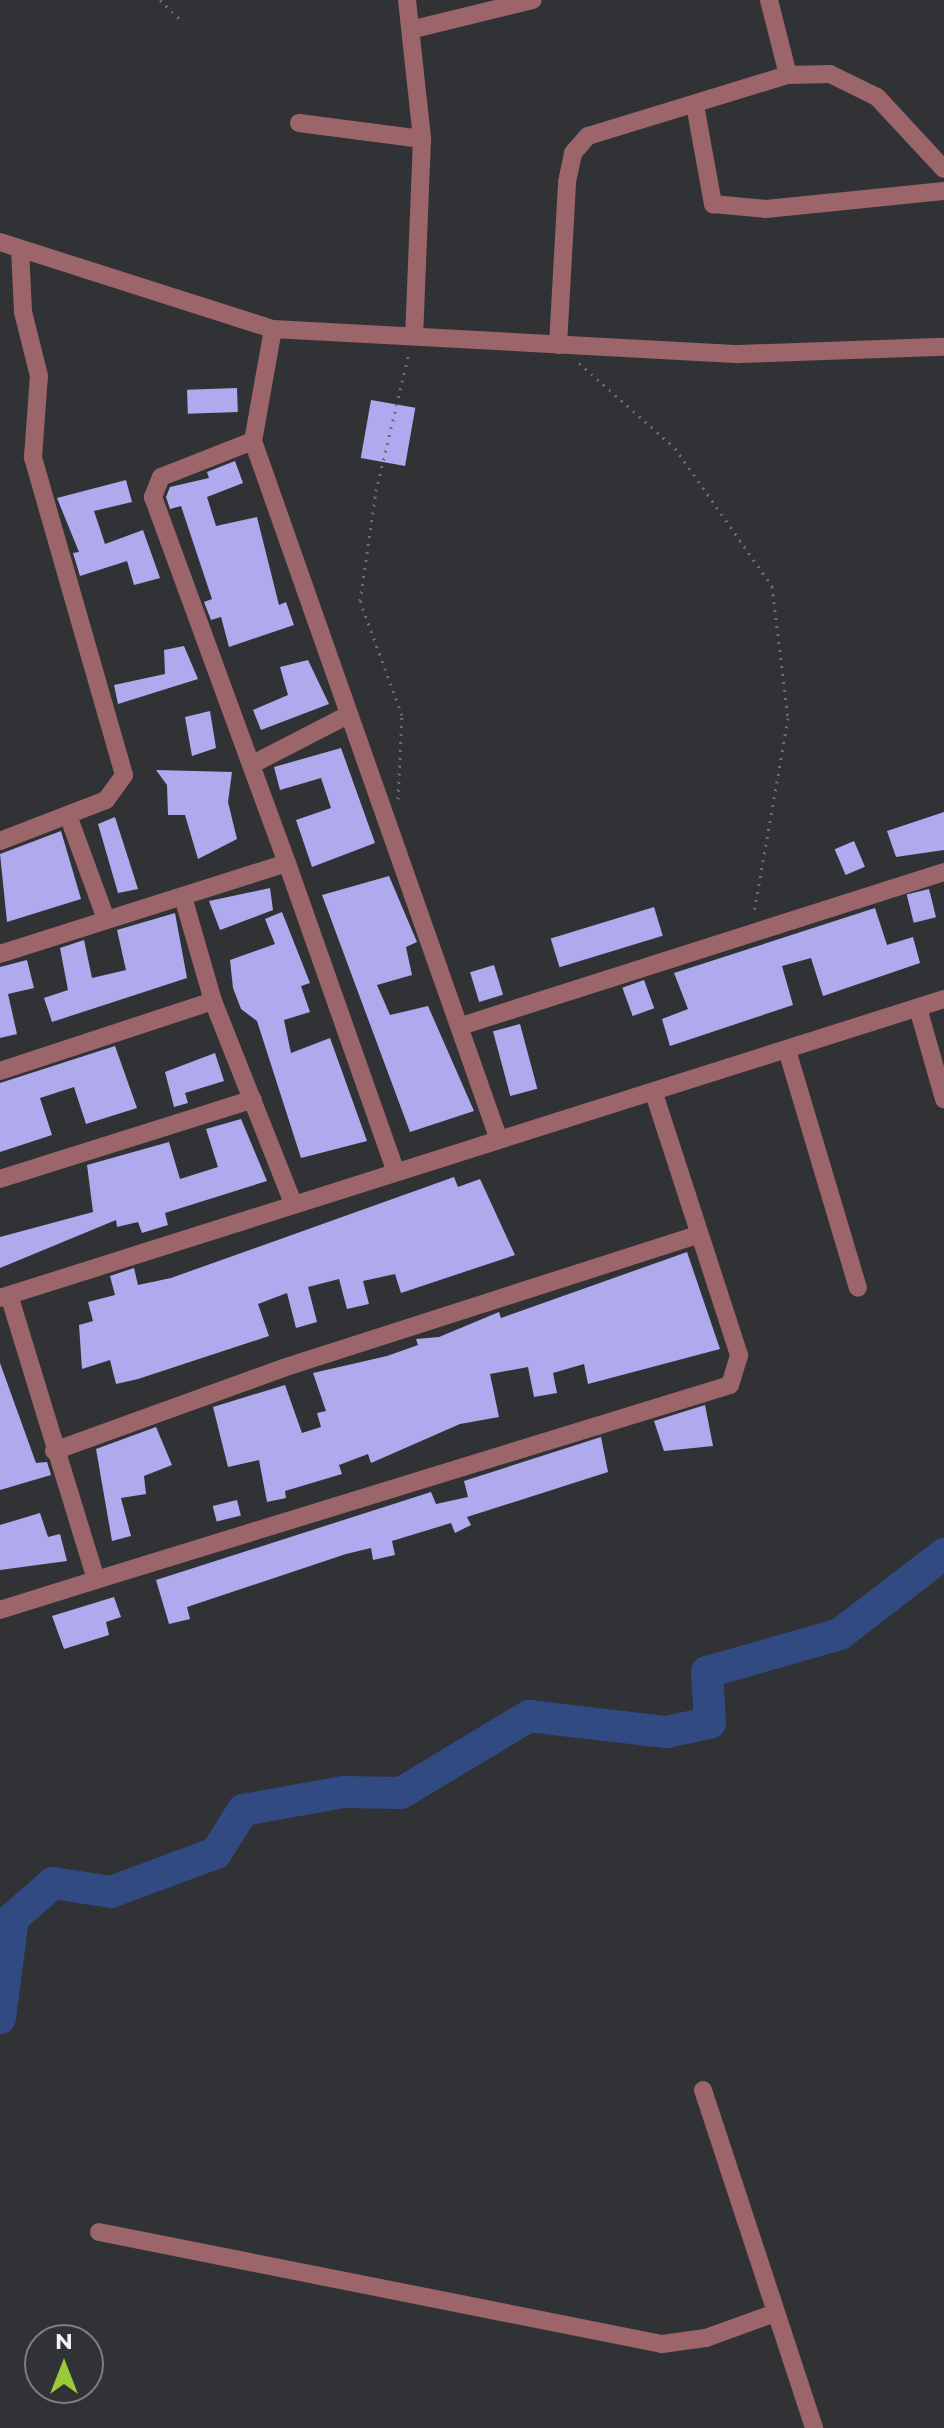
<!DOCTYPE html>
<style>
body{margin:0}
#map{position:relative;width:944px;height:2428px;overflow:hidden;background:#313235;font-family:Montserrat,sans-serif}
div>[style]{position:absolute}
[style*='--x']{left:calc(var(--x)*1px);top:calc(var(--y)*1px);width:calc(var(--w)*1px);rotate:calc(var(--a)*1deg)}
.river>*{height:32px;margin:-16px;padding:0 16px;transform-origin:16px;border-radius:16px;background:#314b82}
.building>*{inset:0;background:#afaaee;transform-origin:0 0}
.path>*{height:3px;margin-top:-1.5px;transform-origin:0;background:repeating-linear-gradient(90deg,#6c6d70 0 2px,transparent 0 8px)}
.minor>*{height:18px;margin:-9px;padding:0 9px;transform-origin:9px;border-radius:9px;background:#9c6569}
span{translate:-50% -50%;white-space:nowrap;text-align:center;line-height:1.15;-webkit-text-stroke:8px #313235;paint-order:stroke}
.north{position:absolute;left:24px;top:2324px;width:80px;height:80px;box-sizing:border-box;background:#313235;border:2px solid #7e7f82;border-radius:50%;rotate:0deg;font-size:22px;font-weight:700;line-height:32px;text-align:center;color:#f2f3f5}
.north::after{content:'';display:block;margin:auto;width:28px;height:36px;background:#98cb37;clip-path:polygon(50% 0,100% 100%,50% 72%,0 100%)}
</style>
<div id="map">
<div class="river">
<i style="--x:0;--y:2018;--w:101;--a:-82.6"></i>
<i style="--x:13;--y:1918;--w:53;--a:-41.2"></i>
<i style="--x:53;--y:1883;--w:59;--a:8.8"></i>
<i style="--x:111;--y:1892;--w:112;--a:-20.4"></i>
<i style="--x:216;--y:1853;--w:51;--a:-57.9"></i>
<i style="--x:243;--y:1810;--w:102;--a:-10.2"></i>
<i style="--x:343;--y:1792;--w:58;--a:1"></i>
<i style="--x:401;--y:1793;--w:149;--a:-31"></i>
<i style="--x:529;--y:1716;--w:138;--a:6.7"></i>
<i style="--x:666;--y:1732;--w:45;--a:-11.6"></i>
<i style="--x:710;--y:1723;--w:51;--a:-93.4"></i>
<i style="--x:707;--y:1672;--w:138;--a:-15.9"></i>
<i style="--x:840;--y:1634;--w:131;--a:-37.6"></i>
</div>
<div class="building">
<i style="left:237px;top:388px;width:24px;height:50px;rotate:88deg"></i>
<i style="left:371px;top:400px;width:45px;height:59px;rotate:10deg"></i>
<i style="clip-path:polygon(235px 461px,243px 483px,207px 497px,216px 526px,257px 517px,279px 605px,286px 602px,294px 625px,229px 647px,221px 617px,211px 620px,204px 602px,212px 599px,181px 506px,170px 509px,166px 497px,170px 487px,209px 478px,207px 472px)"></i>
<i style="clip-path:polygon(126px 480px,132px 502px,94px 511px,105px 544px,143px 530px,160px 578px,134px 585px,127px 561px,80px 576px,73px 553px,79px 552px,57px 498px)"></i>
<i style="clip-path:polygon(184px 646px,198px 679px,118px 704px,114px 685px,165px 674px,164px 650px)"></i>
<i style="clip-path:polygon(308px 660px,329px 704px,261px 730px,253px 710px,288px 695px,280px 667px)"></i>
<i style="clip-path:polygon(210px 711px,216px 748px,192px 756px,185px 717px)"></i>
<i style="clip-path:polygon(341px 748px,375px 843px,312px 867px,296px 820px,331px 808px,321px 778px,280px 790px,274px 767px)"></i>
<i style="clip-path:polygon(156px 770px,232px 772px,228px 802px,237px 839px,198px 859px,185px 815px,168px 815px,167px 785px)"></i>
<i style="clip-path:polygon(944px 812px,944px 850px,896px 857px,887px 831px)"></i>
<i style="clip-path:polygon(115px 817px,138px 889px,118px 893px,98px 824px)"></i>
<i style="clip-path:polygon(61px 831px,81px 899px,7px 922px,0 854px)"></i>
<i style="left:854px;top:841px;width:28px;height:21px;rotate:67deg"></i>
<i style="clip-path:polygon(389px 876px,417px 942px,406px 947px,412px 975px,377px 985px,390px 1015px,428px 1006px,474px 1111px,410px 1132px,322px 895px)"></i>
<i style="clip-path:polygon(270px 888px,273px 910px,220px 930px,209px 901px)"></i>
<i style="left:929px;top:889px;width:29px;height:23px;rotate:76deg"></i>
<i style="left:654px;top:907px;width:30px;height:108px;rotate:73deg"></i>
<i style="clip-path:polygon(875px 908px,887px 945px,913px 937px,920px 963px,823px 996px,811px 958px,782px 966px,793px 1005px,670px 1046px,662px 1019px,688px 1009px,674px 973px)"></i>
<i style="clip-path:polygon(282px 912px,310px 983px,301px 986px,310px 1012px,284px 1020px,291px 1053px,330px 1038px,367px 1141px,301px 1158px,257px 1021px,241px 1009px,233px 988px,230px 960px,275px 944px,265px 919px)"></i>
<i style="clip-path:polygon(175px 913px,187px 978px,52px 1022px,44px 998px,68px 990px,60px 948px,84px 940px,92px 978px,126px 970px,117px 930px)"></i>
<i style="clip-path:polygon(27px 960px,34px 988px,8px 994px,17px 1034px,0 1038px,0 967px)"></i>
<i style="left:494px;top:965px;width:31px;height:25px;rotate:73deg"></i>
<i style="left:644px;top:980px;width:30px;height:23px;rotate:70deg"></i>
<i style="left:520px;top:1024px;width:67px;height:28px;rotate:75deg"></i>
<i style="clip-path:polygon(115px 1046px,137px 1108px,86px 1124px,74px 1087px,40px 1098px,52px 1135px,0 1152px,0 1083px)"></i>
<i style="clip-path:polygon(215px 1053px,224px 1081px,185px 1093px,188px 1103px,174px 1107px,165px 1072px)"></i>
<i style="clip-path:polygon(241px 1119px,267px 1181px,165px 1213px,168px 1225px,142px 1233px,138px 1222px,117px 1227px,116px 1220px,0 1268px,0 1237px,93px 1212px,87px 1165px,169px 1142px,180px 1179px,218px 1167px,206px 1129px)"></i>
<i style="clip-path:polygon(454px 1177px,458px 1187px,480px 1179px,515px 1255px,401px 1293px,395px 1274px,363px 1281px,369px 1304px,347px 1309px,339px 1279px,308px 1287px,317px 1322px,296px 1328px,287px 1293px,258px 1304px,269px 1336px,138px 1379px,116px 1384px,110px 1360px,82px 1369px,79px 1325px,93px 1321px,88px 1302px,115px 1295px,110px 1276px,134px 1268px,138px 1285px,171px 1278px)"></i>
<i style="clip-path:polygon(687px 1252px,720px 1349px,588px 1384px,584px 1364px,553px 1373px,557px 1393px,534px 1397px,528px 1367px,490px 1374px,499px 1417px,460px 1424px,371px 1463px,368px 1454px,339px 1465px,342px 1474px,285px 1491px,286px 1498px,267px 1502px,259px 1460px,228px 1467px,213px 1407px,285px 1385px,302px 1433px,321px 1427px,317px 1413px,326px 1411px,313px 1373px,387px 1356px,418px 1345px,416px 1339px,439px 1337px,499px 1312px,501px 1318px)"></i>
<i style="clip-path:polygon(0 1363px,36px 1463px,47px 1462px,51px 1475px,0 1490px)"></i>
<i style="clip-path:polygon(705px 1405px,713px 1446px,664px 1451px,654px 1421px)"></i>
<i style="clip-path:polygon(156px 1427px,172px 1465px,144px 1476px,146px 1494px,121px 1498px,131px 1536px,112px 1541px,96px 1449px)"></i>
<i style="clip-path:polygon(601px 1437px,608px 1472px,467px 1517px,471px 1525px,455px 1533px,451px 1523px,392px 1541px,395px 1555px,373px 1560px,371px 1548px,346px 1554px,187px 1607px,190px 1619px,169px 1624px,156px 1580px,431px 1492px,436px 1504px,468px 1497px,464px 1481px)"></i>
<i style="left:237px;top:1500px;width:16px;height:25px;rotate:76deg"></i>
<i style="clip-path:polygon(40px 1513px,48px 1537px,60px 1534px,67px 1561px,0 1570px,0 1525px)"></i>
<i style="clip-path:polygon(114px 1597px,121px 1617px,106px 1622px,109px 1635px,64px 1649px,52px 1616px)"></i>
</div>
<div class="path">
<i style="--x:160;--y:0;--w:28;--a:44"></i>
<i style="--x:579;--y:363;--w:128;--a:41.5"></i>
<i style="--x:675;--y:448;--w:169;--a:54.9"></i>
<i style="--x:772;--y:586;--w:133;--a:83.1"></i>
<i style="--x:788;--y:718;--w:197;--a:99.9"></i>
<i style="--x:398;--y:799;--w:84;--a:-87.3"></i>
<i style="--x:402;--y:715;--w:121;--a:-110.2"></i>
<i style="--x:360;--y:601;--w:111;--a:-81.7"></i>
<i style="--x:376;--y:491;--w:142;--a:-76.6"></i>
</div>
<div class="minor">
<i style="--x:407;--y:0;--w:140;--a:83.8"></i>
<i style="--x:422;--y:139;--w:196;--a:92.3"></i>
<i style="--x:769;--y:0;--w:77;--a:75.8"></i>
<i style="--x:414;--y:29;--w:122;--a:-13.7"></i>
<i style="--x:695;--y:105;--w:101;--a:79.7"></i>
<i style="--x:713;--y:204;--w:53;--a:5.4"></i>
<i style="--x:766;--y:209;--w:179;--a:-5.8"></i>
<i style="--x:299;--y:123;--w:124;--a:7.4"></i>
<i style="--x:0;--y:242;--w:287;--a:17.7"></i>
<i style="--x:273;--y:329;--w:467;--a:3.1"></i>
<i style="--x:739;--y:354;--w:205;--a:-2"></i>
<i style="--x:273;--y:329;--w:114;--a:100.1"></i>
<i style="--x:253;--y:441;--w:738;--a:70.61"></i>
<i style="--x:558;--y:345;--w:163;--a:-86.8"></i>
<i style="--x:567;--y:182;--w:30;--a:-78"></i>
<i style="--x:573;--y:153;--w:23;--a:-49"></i>
<i style="--x:588;--y:136;--w:209;--a:-17"></i>
<i style="--x:788;--y:75;--w:42;--a:-1.4"></i>
<i style="--x:830;--y:74;--w:52;--a:26.1"></i>
<i style="--x:877;--y:97;--w:98;--a:47.1"></i>
<i style="--x:253;--y:441;--w:99;--a:158.6"></i>
<i style="--x:161;--y:477;--w:22;--a:112"></i>
<i style="--x:153;--y:497;--w:390;--a:69.9"></i>
<i style="--x:251;--y:765;--w:109;--a:-27.3"></i>
<i style="--x:69;--y:818;--w:108;--a:69.9"></i>
<i style="--x:0;--y:841;--w:114;--a:-21.1"></i>
<i style="--x:106;--y:800;--w:31;--a:-54"></i>
<i style="--x:124;--y:775;--w:331;--a:-106"></i>
<i style="--x:33;--y:457;--w:81;--a:-85.8"></i>
<i style="--x:39;--y:376;--w:66;--a:-104"></i>
<i style="--x:23;--y:312;--w:63;--a:-92.7"></i>
<i style="--x:183;--y:897;--w:108;--a:73.9"></i>
<i style="--x:213;--y:1001;--w:215;--a:68.4"></i>
<i style="--x:0;--y:954;--w:301;--a:-17.6"></i>
<i style="--x:287;--y:863;--w:324;--a:70.6"></i>
<i style="--x:918;--y:1008;--w:95;--a:74.1"></i>
<i style="--x:461;--y:1026;--w:507;--a:-17.68"></i>
<i style="--x:787;--y:1050;--w:248;--a:73.4"></i>
<i style="--x:0;--y:1071;--w:224;--a:-18.2"></i>
<i style="--x:0;--y:1179;--w:265;--a:-17.5"></i>
<i style="--x:9;--y:1295;--w:298;--a:73"></i>
<i style="--x:96;--y:1580;--w:663;--a:-17.1"></i>
<i style="--x:730;--y:1385;--w:31;--a:-73"></i>
<i style="--x:739;--y:1355;--w:275;--a:-108"></i>
<i style="--x:0;--y:1298;--w:990;--a:-17.57"></i>
<i style="--x:54;--y:1451;--w:244;--a:-19.9"></i>
<i style="--x:283;--y:1368;--w:435;--a:-17.8"></i>
<i style="--x:0;--y:1610;--w:101;--a:-17.4"></i>
<i style="--x:703;--y:2090;--w:356;--a:71.8"></i>
<i style="--x:99;--y:2232;--w:574;--a:11.25"></i>
<i style="--x:662;--y:2344;--w:44;--a:-7.8"></i>
<i style="--x:706;--y:2338;--w:73;--a:-19.9"></i>
</div>
<div class="north">N</div>
</div>
